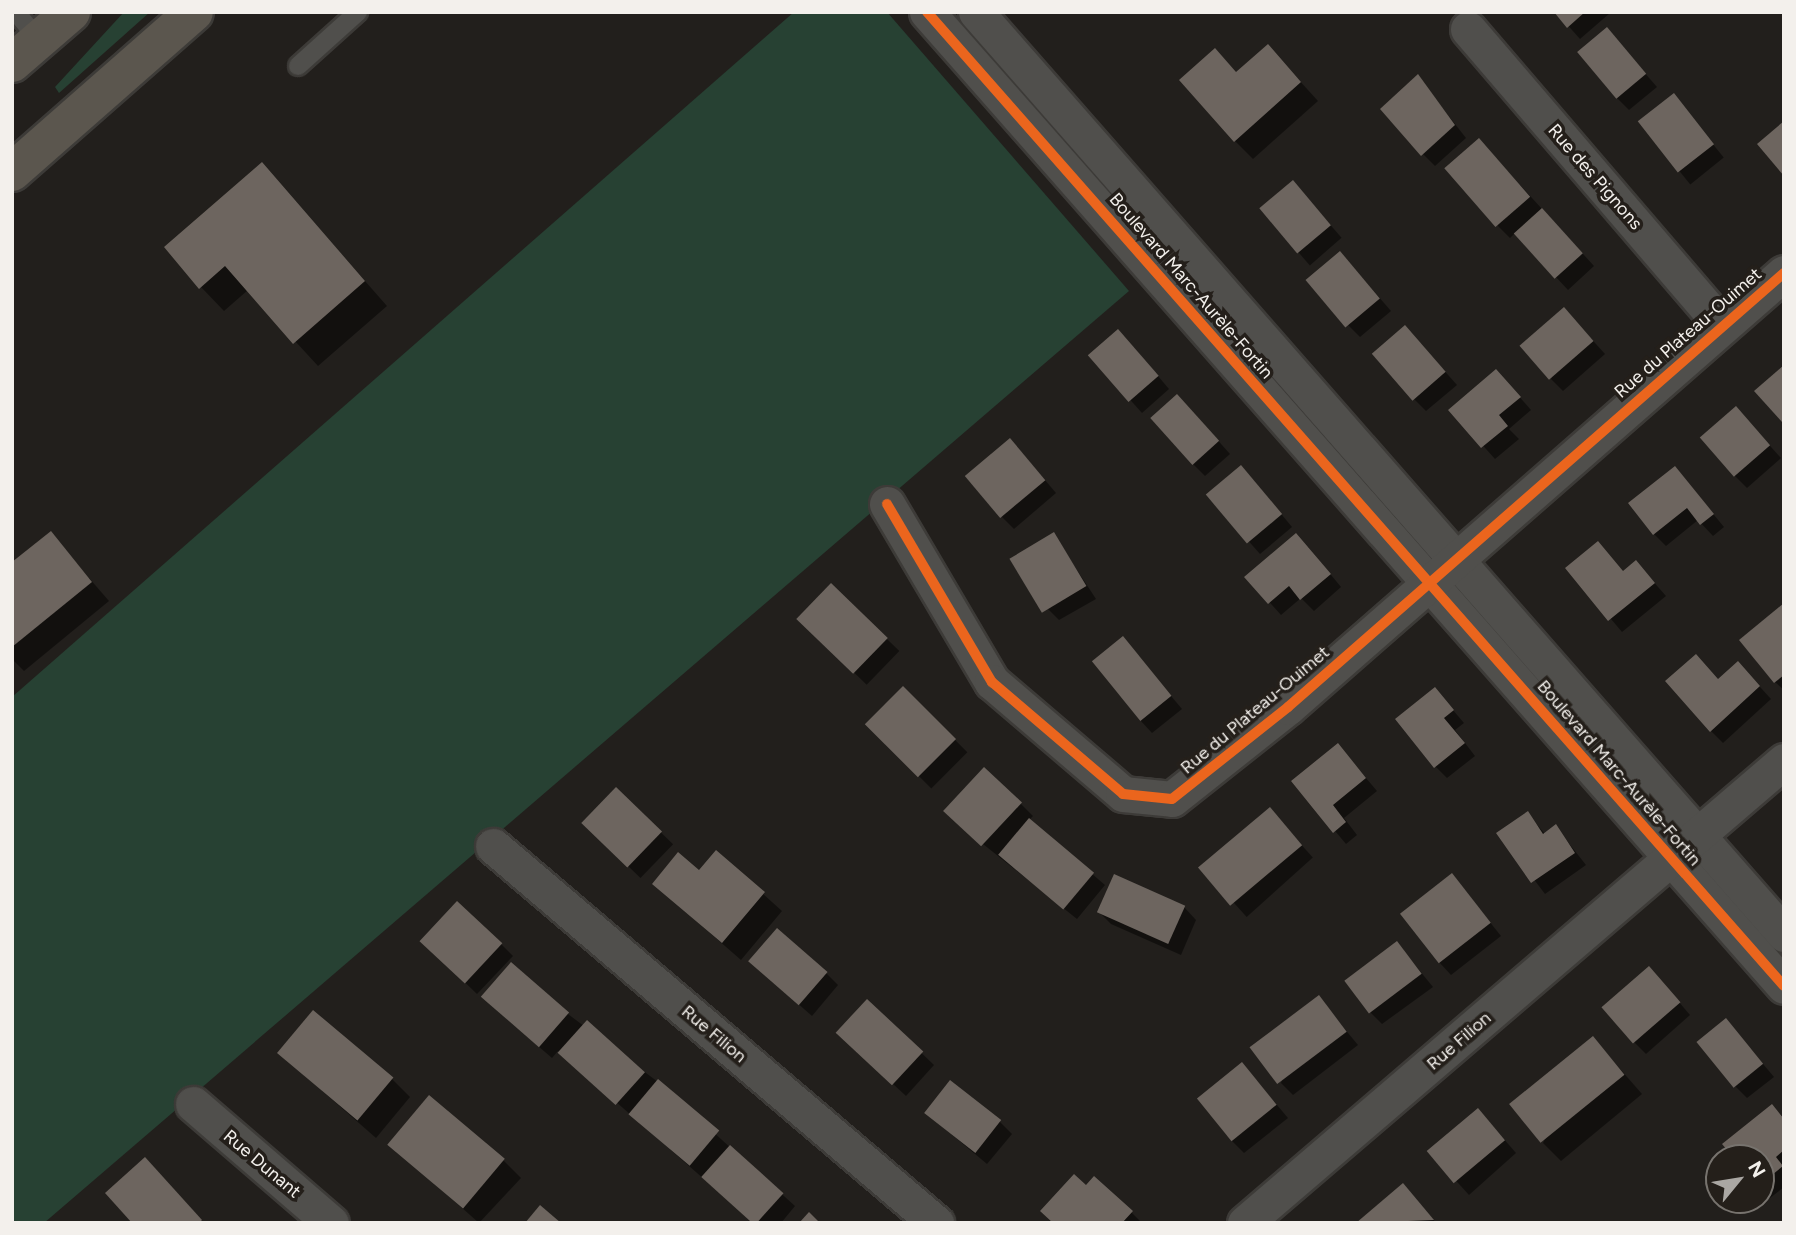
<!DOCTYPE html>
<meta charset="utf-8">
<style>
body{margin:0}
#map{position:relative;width:1796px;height:1235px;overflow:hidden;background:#221f1c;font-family:Figtree,sans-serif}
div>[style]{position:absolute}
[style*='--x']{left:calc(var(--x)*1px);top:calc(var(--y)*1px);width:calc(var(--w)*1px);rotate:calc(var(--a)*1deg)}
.green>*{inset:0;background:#274133}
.shadow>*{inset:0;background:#0007;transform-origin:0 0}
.building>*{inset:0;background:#6d655f;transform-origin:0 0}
.roads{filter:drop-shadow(2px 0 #3d3b38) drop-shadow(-2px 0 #3d3b38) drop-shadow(0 2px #3d3b38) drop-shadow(0 -2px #3d3b38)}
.lane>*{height:18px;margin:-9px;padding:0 9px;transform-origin:9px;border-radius:9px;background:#504f4c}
.street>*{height:35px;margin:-17.5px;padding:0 17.5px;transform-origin:17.5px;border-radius:17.5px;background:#504f4c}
.primary>*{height:38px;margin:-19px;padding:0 19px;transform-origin:19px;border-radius:19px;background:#5b564e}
.cycleway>*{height:10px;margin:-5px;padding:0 5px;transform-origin:5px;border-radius:5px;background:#eb651d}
span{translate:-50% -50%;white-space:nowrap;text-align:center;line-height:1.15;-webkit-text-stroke:7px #241f1a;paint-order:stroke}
.street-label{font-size:18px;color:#f3f0ec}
.frame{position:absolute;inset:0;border:14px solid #f3f0ec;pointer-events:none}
.north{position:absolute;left:1705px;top:1144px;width:70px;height:70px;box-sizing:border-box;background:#241f1a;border:2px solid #77736e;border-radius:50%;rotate:60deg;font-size:19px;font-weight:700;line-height:28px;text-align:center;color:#f3f0ec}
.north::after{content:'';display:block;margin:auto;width:24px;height:32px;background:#aaa7a3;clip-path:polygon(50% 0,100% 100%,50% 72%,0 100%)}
</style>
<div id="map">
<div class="green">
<i style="clip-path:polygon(124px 12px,150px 12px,59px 93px,55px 87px)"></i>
<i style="clip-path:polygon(794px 12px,887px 12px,1129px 291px,44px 1223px,12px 1223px,12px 697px)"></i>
</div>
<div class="shadow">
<i style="clip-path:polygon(1556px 12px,1609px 12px,1610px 13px,1580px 39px)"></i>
<i style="clip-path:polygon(1607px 30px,1657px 87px,1629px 110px,1617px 98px)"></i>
<i style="clip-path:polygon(1268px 46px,1318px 101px,1253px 159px,1235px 141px,1237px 74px)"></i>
<i style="clip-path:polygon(1418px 77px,1466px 138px,1435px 166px,1423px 154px)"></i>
<i style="left:1674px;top:96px;width:79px;height:43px;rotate:51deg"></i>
<i style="clip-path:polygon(1491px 153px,1594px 266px,1568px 290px,1515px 233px,1510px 238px,1498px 226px)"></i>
<i style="clip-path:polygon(262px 164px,387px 306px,318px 366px,248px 290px,224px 311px,201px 287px)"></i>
<i style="left:1293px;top:182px;width:74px;height:42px;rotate:49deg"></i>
<i style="clip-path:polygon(1352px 266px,1391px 311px,1360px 337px,1348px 325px)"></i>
<i style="clip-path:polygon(1576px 322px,1605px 354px,1563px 391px,1551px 379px)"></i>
<i style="clip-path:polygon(1417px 340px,1457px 385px,1426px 411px,1414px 399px)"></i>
<i style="clip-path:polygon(1130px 343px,1169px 389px,1142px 413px,1090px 355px)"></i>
<i style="clip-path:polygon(1508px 384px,1531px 410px,1509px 429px,1519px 439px,1495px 459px,1451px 410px)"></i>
<i style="clip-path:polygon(1189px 408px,1230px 454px,1205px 476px,1193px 464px)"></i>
<i style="clip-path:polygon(1736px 408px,1781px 458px,1747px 488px,1735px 476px)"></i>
<i style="clip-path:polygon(1022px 453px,1056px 493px,1014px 529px,1002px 517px)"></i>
<i style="clip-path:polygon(1675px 468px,1724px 527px,1713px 536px,1698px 520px,1666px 546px,1654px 534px)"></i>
<i style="clip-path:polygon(1253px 480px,1292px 527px,1260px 554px,1208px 495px)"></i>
<i style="clip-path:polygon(50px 533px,109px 601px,24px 671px,12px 659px,12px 564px)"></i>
<i style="clip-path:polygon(1054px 535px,1096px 599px,1059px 620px,1047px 608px)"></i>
<i style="clip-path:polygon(1308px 547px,1341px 587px,1314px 611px,1301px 598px,1281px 615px,1247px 577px)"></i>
<i style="clip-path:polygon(1636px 562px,1666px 596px,1622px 632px,1568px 568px,1624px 572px)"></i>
<i style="left:831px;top:585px;width:95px;height:47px;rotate:44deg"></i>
<i style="clip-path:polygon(1784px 605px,1784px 690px,1775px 682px)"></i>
<i style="clip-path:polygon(1123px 639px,1182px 709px,1152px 733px,1140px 720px)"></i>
<i style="clip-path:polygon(1750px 676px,1771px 699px,1723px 743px,1711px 731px,1719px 681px)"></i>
<i style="left:903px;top:688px;width:91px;height:51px;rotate:45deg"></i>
<i style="clip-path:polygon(1435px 689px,1464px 723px,1455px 730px,1475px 756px,1447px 778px,1435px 766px)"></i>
<i style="clip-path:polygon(1338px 745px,1377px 791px,1344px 818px,1357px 835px,1346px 844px,1294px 782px)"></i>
<i style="left:617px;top:790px;width:78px;height:47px;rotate:44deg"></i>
<i style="clip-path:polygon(1021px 804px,1033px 816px,1029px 820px,1105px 885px,1077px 919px,958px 824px)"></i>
<i style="left:1270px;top:810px;width:64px;height:89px;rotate:48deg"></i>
<i style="clip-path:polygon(1527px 813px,1545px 834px,1556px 827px,1586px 865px,1545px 894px,1499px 833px)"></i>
<i style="clip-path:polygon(716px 852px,782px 911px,741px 960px,654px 884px,699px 872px)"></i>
<i style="clip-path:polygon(1452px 875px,1501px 936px,1451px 975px,1439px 962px)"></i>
<i style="clip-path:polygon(1184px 907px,1196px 920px,1181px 955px,1111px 924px,1099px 912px)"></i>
<i style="clip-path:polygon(422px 941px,501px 944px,513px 956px,477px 994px)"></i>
<i style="clip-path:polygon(1397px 943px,1433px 987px,1382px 1024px,1370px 1012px)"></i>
<i style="clip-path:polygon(763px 973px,826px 973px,838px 985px,812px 1016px)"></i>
<i style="clip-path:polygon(1661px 981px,1690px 1015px,1646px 1054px,1634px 1042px)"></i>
<i style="clip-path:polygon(1319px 998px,1358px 1045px,1293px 1095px,1281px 1083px)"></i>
<i style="clip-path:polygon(867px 1001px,934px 1065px,906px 1096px,850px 1044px)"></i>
<i style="clip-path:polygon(495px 1009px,568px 1014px,658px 1082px,795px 1206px,781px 1223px,754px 1223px,558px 1051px,552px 1058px)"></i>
<i style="clip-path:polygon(1737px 1033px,1774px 1077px,1747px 1098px,1735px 1086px)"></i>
<i style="clip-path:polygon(1593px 1038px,1642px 1094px,1561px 1161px,1543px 1143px)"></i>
<i style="clip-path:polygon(279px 1053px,392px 1079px,410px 1097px,376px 1138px)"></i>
<i style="clip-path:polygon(1242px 1064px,1288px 1118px,1244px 1153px,1232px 1141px)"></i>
<i style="clip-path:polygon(1772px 1106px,1784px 1118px,1784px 1187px,1770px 1198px,1761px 1189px,1761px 1158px,1736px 1158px)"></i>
<i style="clip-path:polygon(926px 1113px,1000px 1122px,1012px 1134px,987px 1164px)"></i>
<i style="clip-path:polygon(1490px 1123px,1516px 1153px,1469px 1195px,1430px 1152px)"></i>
<i style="clip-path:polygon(390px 1144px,503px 1160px,521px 1178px,479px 1223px)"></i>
<i style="clip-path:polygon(1403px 1185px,1436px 1223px,1358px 1223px)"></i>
<i style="clip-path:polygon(1086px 1188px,1131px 1212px,1142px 1223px,1054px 1223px)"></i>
</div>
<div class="building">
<i style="clip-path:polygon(1554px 12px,1585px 12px,1567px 28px)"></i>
<i style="left:1607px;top:27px;width:61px;height:39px;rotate:50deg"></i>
<i style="clip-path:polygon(1268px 44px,1301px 82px,1234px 142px,1179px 80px,1215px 48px,1236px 72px)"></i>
<i style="clip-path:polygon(1418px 74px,1455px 125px,1421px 156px,1380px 109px)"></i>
<i style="left:1674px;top:93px;width:65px;height:46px;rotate:52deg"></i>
<i style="clip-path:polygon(1784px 121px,1784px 176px,1757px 144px)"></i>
<i style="left:1479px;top:138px;width:78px;height:46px;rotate:49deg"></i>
<i style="clip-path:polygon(262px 162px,365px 281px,293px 344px,225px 266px,199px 289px,164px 247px)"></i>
<i style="left:1293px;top:180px;width:59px;height:44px;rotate:50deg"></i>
<i style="left:1542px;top:208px;width:61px;height:38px;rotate:48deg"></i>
<i style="left:1340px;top:251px;width:62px;height:45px;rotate:50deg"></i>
<i style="left:1564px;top:307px;width:45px;height:59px;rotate:49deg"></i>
<i style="left:1405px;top:325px;width:62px;height:44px;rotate:49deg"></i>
<i style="left:1118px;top:329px;width:62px;height:40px;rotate:49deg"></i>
<i style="clip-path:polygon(1784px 365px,1784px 421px,1782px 422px,1754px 391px)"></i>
<i style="clip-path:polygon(1496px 369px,1521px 397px,1499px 415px,1508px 426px,1481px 448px,1448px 410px)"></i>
<i style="left:1177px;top:394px;width:63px;height:36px;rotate:48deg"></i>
<i style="left:1736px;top:406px;width:52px;height:48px;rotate:49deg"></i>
<i style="left:1010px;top:438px;width:55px;height:59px;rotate:50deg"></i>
<i style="left:1241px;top:465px;width:64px;height:46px;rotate:50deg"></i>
<i style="clip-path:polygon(1675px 466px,1714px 514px,1700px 525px,1687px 508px,1653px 535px,1628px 503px)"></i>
<i style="clip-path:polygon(51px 531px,92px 582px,12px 647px,12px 562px)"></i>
<i style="left:1054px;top:532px;width:63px;height:52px;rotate:59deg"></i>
<i style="clip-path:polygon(1296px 533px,1331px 574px,1300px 600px,1289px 586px,1268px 604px,1244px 577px)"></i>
<i style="clip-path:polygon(1598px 541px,1623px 571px,1636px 560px,1655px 583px,1608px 621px,1565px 568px)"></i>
<i style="left:831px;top:583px;width:79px;height:50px;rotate:44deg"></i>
<i style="clip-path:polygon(1784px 603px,1784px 675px,1774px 683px,1739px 640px)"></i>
<i style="left:1123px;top:636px;width:77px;height:40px;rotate:51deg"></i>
<i style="clip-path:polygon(1696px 654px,1718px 679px,1738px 661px,1760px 686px,1710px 732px,1665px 681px)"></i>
<i style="left:903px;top:686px;width:75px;height:54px;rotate:45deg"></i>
<i style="clip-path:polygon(1435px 687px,1454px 710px,1444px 718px,1465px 743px,1434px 768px,1395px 719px)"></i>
<i style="clip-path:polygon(1338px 743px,1366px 778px,1333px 805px,1346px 822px,1333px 833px,1291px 781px)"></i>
<i style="left:984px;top:767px;width:52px;height:60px;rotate:43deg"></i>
<i style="left:616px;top:787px;width:64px;height:50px;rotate:44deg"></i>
<i style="left:1270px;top:807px;width:50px;height:94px;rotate:50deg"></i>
<i style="clip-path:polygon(1528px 811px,1543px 834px,1556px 824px,1575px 853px,1531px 883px,1496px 833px)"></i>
<i style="left:1029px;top:818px;width:85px;height:48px;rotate:40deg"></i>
<i style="clip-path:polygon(716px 850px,765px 892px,722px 943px,652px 884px,678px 852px,699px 870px)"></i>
<i style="left:1452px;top:873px;width:63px;height:66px;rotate:52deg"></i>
<i style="left:1114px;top:874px;width:78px;height:42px;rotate:24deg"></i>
<i style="left:457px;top:901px;width:62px;height:55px;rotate:43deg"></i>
<i style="left:777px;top:928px;width:67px;height:44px;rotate:41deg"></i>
<i style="left:1397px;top:941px;width:41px;height:66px;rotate:53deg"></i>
<i style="left:511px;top:962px;width:77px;height:46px;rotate:41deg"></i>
<i style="left:1649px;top:966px;width:48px;height:63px;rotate:49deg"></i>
<i style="left:1319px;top:995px;width:46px;height:87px;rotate:53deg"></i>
<i style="left:867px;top:999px;width:77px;height:46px;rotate:43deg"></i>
<i style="left:313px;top:1010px;width:105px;height:56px;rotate:40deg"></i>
<i style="left:1726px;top:1018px;width:59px;height:38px;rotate:51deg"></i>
<i style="left:587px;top:1020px;width:78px;height:44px;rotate:42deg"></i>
<i style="left:1593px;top:1036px;width:50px;height:108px;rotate:51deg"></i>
<i style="left:1242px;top:1062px;width:55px;height:58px;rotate:51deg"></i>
<i style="left:658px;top:1079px;width:80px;height:46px;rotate:40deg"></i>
<i style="left:950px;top:1080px;width:65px;height:42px;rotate:38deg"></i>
<i style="left:429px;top:1095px;width:99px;height:65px;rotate:40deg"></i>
<i style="clip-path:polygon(1772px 1104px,1784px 1119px,1784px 1150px,1776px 1157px,1783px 1166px,1761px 1184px,1761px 1158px,1734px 1158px,1722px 1144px)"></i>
<i style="left:1478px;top:1108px;width:42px;height:67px;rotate:50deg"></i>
<i style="left:730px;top:1145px;width:72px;height:43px;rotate:42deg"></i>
<i style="clip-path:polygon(145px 1157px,202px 1220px,199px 1223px,132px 1223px,105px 1193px)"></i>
<i style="clip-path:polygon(1074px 1174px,1086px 1185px,1094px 1176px,1133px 1211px,1122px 1223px,1053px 1223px,1040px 1211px)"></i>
<i style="clip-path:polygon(1403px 1183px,1434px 1220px,1356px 1223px)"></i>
<i style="clip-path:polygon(540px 1205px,561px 1223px,525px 1223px)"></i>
<i style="clip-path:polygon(809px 1212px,820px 1223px,799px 1223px)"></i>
</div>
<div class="roads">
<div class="lane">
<i style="--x:16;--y:12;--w:36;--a:51"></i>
<i style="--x:298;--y:66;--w:81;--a:-42"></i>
</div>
<div class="street">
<i style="--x:927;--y:12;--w:1297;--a:48.66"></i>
<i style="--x:976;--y:12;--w:1226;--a:48.77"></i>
<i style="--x:1468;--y:29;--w:391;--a:49.4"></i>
<i style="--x:887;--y:504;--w:207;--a:59.5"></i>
<i style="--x:992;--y:682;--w:172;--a:40.5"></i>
<i style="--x:1123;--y:794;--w:49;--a:5.8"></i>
<i style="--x:1172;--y:799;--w:148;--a:-38.4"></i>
<i style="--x:1288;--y:707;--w:659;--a:-41.19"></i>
<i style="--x:493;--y:846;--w:582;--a:40.4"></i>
<i style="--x:193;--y:1104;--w:182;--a:40.8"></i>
<i style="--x:1245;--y:1223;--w:710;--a:-40.6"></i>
</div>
<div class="primary">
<i style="--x:12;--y:63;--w:78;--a:-40.8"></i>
<i style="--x:12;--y:172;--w:242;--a:-41.3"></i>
</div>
</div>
<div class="cycleway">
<i style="--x:927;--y:12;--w:1297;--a:48.66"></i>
<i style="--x:887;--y:504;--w:207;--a:59.5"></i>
<i style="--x:992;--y:682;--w:172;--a:40.5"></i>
<i style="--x:1123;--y:794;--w:49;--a:5.8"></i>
<i style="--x:1172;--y:799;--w:148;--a:-38.4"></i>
<i style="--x:1288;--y:707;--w:659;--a:-41.19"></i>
</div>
<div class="street-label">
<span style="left:1595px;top:177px;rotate:49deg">Rue des Pignons</span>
<span style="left:1191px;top:286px;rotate:49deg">Boulevard Marc-Aurèle-Fortin</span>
<span style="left:1688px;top:333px;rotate:-41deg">Rue du Plateau-Ouimet</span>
<span style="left:1255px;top:710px;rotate:-40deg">Rue du Plateau-Ouimet</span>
<span style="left:1619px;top:773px;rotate:49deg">Boulevard Marc-Aurèle-Fortin</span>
<span style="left:714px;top:1034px;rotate:40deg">Rue Filion</span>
<span style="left:1459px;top:1041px;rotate:-41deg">Rue Filion</span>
<span style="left:262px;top:1164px;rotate:40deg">Rue Dunant</span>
</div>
<div class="frame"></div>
<div class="north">N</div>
</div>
